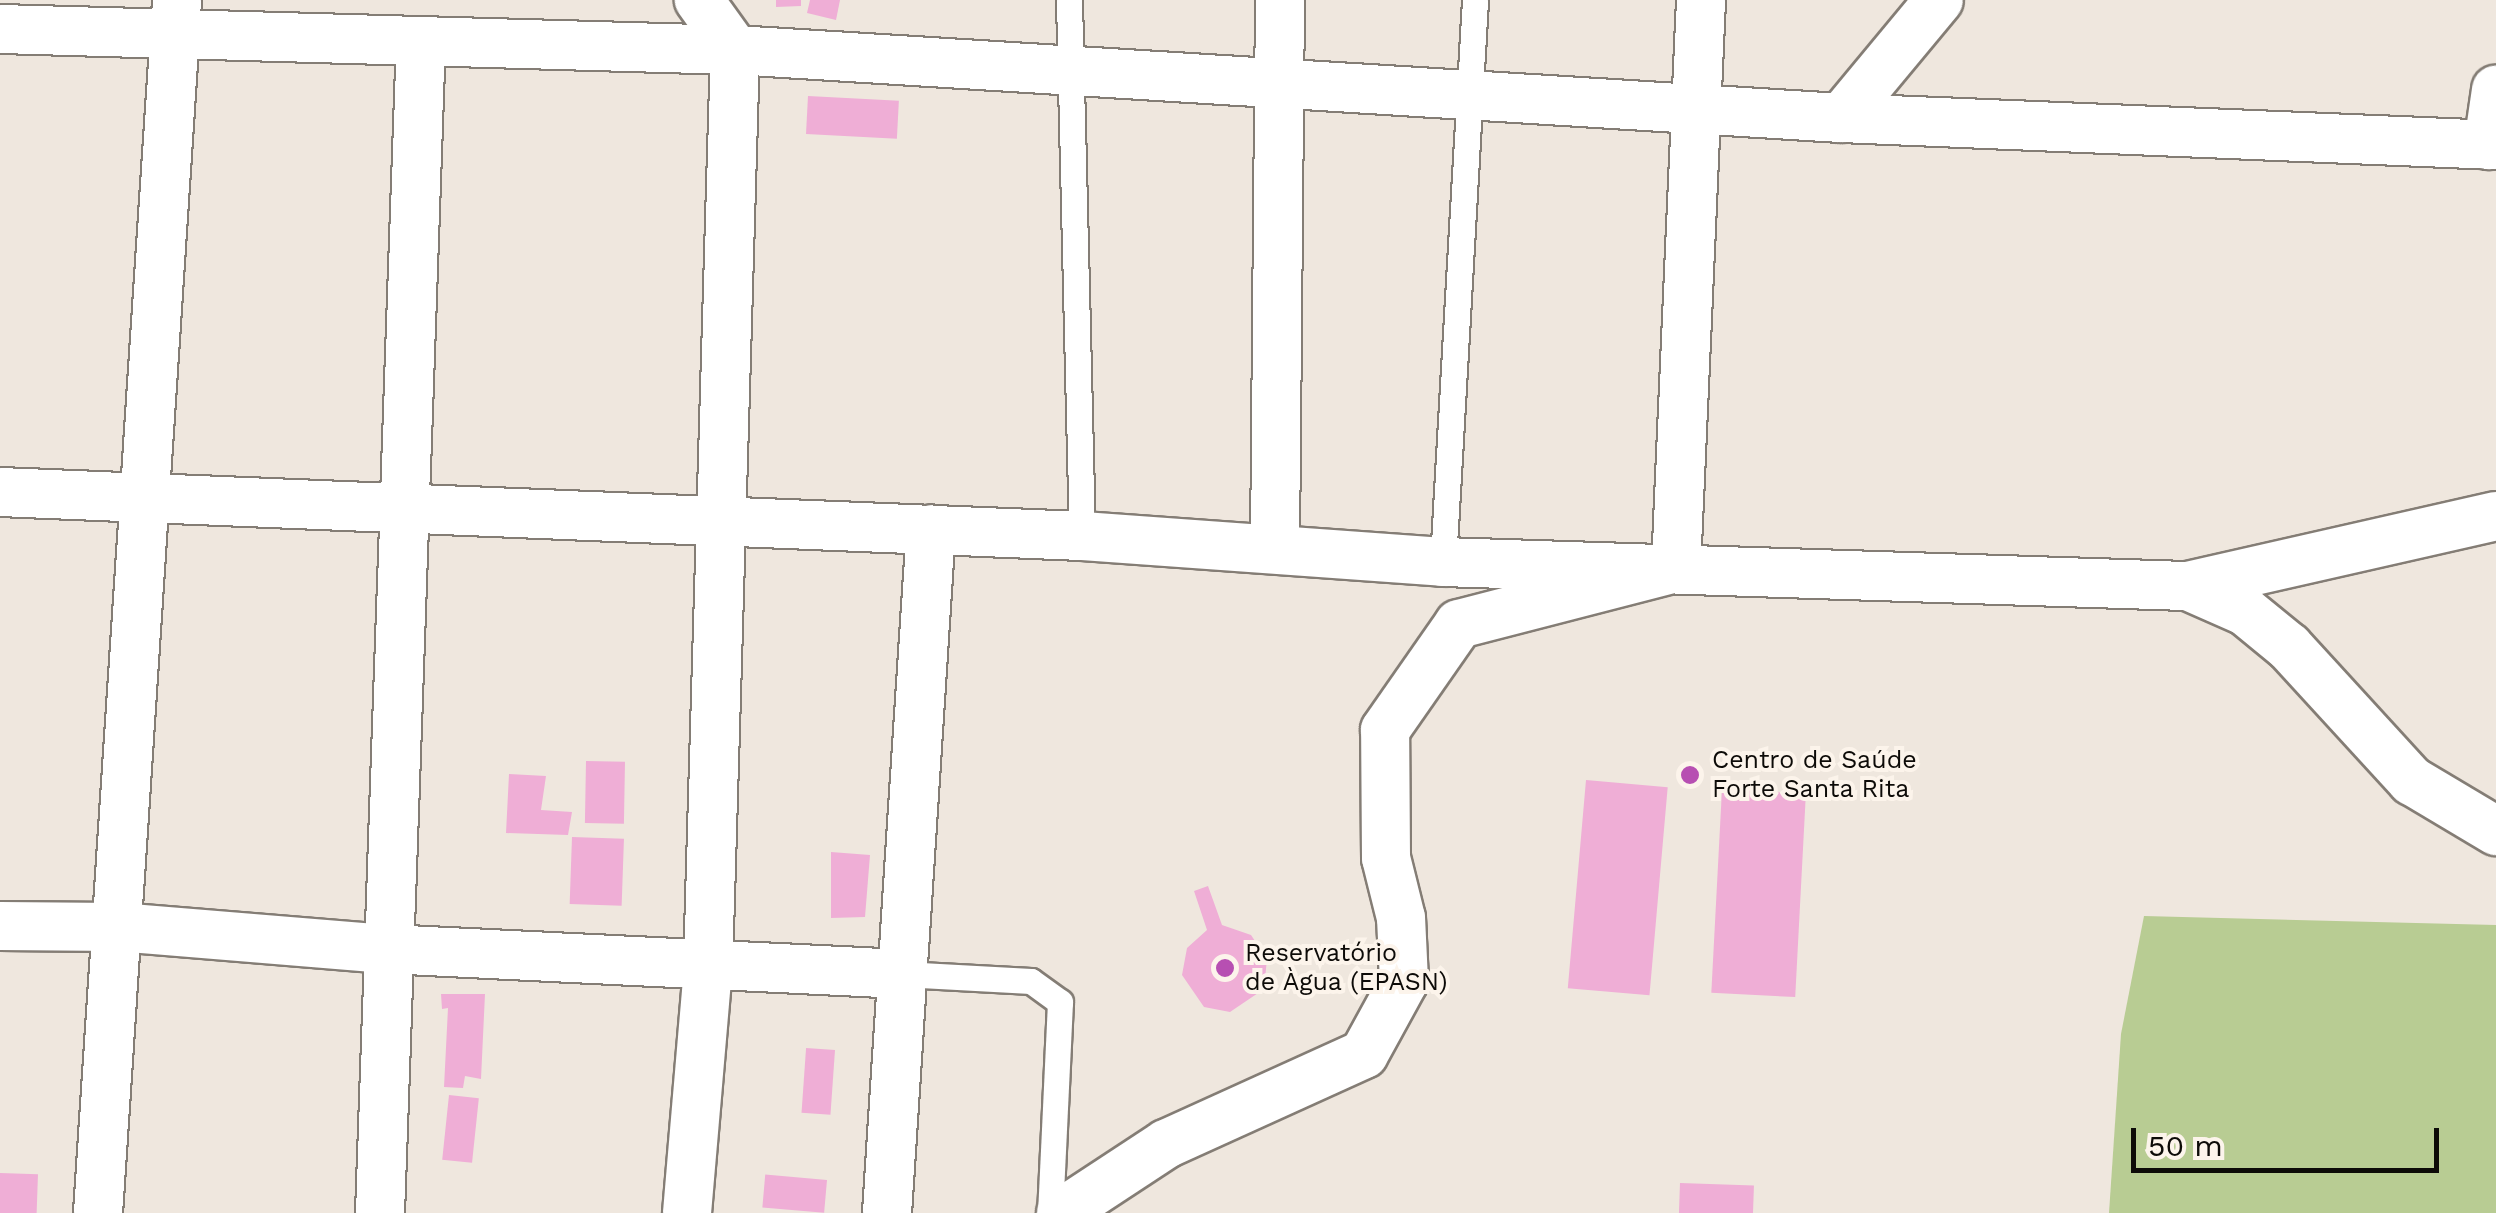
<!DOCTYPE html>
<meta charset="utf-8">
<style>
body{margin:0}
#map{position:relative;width:2496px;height:1213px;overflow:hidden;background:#efe7de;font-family:"Work Sans",sans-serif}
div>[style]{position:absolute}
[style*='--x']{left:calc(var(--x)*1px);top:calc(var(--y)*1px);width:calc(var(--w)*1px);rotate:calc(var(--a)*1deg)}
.green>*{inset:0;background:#b8cc93}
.building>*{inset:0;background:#efaed6;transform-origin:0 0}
.roads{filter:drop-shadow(2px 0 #847d75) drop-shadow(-2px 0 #847d75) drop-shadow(0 2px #847d75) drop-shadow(0 -2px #847d75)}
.lane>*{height:25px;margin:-12.5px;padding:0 12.5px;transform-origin:12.5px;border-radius:12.5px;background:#fff}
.street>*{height:48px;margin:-24px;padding:0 24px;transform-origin:24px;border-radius:24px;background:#fff}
.dots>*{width:28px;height:28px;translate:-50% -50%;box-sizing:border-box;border:5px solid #fcf4eb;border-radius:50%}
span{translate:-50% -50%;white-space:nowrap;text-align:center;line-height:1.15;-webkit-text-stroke:8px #fcf4eb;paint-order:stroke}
.poi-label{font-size:25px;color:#0d0b08}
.left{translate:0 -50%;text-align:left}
.scale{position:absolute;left:2131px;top:1128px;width:308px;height:45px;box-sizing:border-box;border:5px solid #0d0b08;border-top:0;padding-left:12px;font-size:30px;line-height:35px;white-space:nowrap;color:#0d0b08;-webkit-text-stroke:8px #fcf4eb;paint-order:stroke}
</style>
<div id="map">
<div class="green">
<i style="clip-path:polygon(2144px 916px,2496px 925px,2496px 1213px,2109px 1213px,2121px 1034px)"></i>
</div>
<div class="building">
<i style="clip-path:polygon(776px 0,801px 0,801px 6px,776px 7px)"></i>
<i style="clip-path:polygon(810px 0,840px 0,836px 20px,807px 13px)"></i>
<i style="left:808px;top:96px;width:91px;height:38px;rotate:3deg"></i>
<i style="left:586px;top:761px;width:39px;height:62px;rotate:1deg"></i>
<i style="clip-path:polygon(509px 774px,546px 776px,541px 810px,572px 812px,568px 835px,506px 833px)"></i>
<i style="left:1586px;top:780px;width:82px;height:209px;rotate:5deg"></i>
<i style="left:1722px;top:789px;width:84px;height:204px;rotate:3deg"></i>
<i style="left:572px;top:837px;width:52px;height:67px;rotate:2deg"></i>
<i style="clip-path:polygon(831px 852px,870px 855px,865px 917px,831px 918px)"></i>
<i style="clip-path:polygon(1208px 886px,1222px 925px,1251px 935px,1267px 959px,1264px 989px,1230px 1012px,1204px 1007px,1182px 975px,1187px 948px,1207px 930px,1194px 891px)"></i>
<i style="clip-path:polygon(441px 994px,485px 994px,481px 1079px,465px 1076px,463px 1088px,444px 1087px,448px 1008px,442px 1009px)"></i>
<i style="left:835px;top:1050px;width:65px;height:29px;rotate:94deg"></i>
<i style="left:449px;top:1095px;width:30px;height:65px;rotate:6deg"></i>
<i style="left:0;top:1173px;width:38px;height:40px;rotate:2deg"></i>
<i style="left:827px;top:1180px;width:33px;height:62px;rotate:95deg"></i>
<i style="left:1680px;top:1183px;width:74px;height:30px;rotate:2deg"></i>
</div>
<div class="roads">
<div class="lane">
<i style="--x:1069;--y:0;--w:536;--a:88.61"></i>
<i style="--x:1443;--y:562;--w:563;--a:-86.74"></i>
<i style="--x:902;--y:974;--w:129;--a:3.1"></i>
<i style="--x:1031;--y:981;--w:36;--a:36"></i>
<i style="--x:1060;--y:1002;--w:211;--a:92.7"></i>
</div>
<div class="street">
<i style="--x:0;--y:29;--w:735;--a:1.64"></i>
<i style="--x:735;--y:50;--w:1108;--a:3.52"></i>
<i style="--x:1841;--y:118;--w:656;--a:2.36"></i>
<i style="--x:1841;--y:118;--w:153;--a:-50.3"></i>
<i style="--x:2488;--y:145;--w:56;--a:-81.7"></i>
<i style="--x:0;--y:492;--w:1083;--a:2.33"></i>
<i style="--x:1082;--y:536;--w:362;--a:4.1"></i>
<i style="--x:1443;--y:562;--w:745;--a:1.85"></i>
<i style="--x:2188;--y:586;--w:316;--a:-12.8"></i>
<i style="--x:1275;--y:547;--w:547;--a:-89.48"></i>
<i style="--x:2188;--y:586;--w:62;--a:23.7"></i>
<i style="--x:2245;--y:611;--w:57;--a:39.3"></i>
<i style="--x:2289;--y:647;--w:182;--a:47.5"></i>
<i style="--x:2412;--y:781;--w:98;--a:30.8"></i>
<i style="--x:0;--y:926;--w:118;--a:0.5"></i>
<i style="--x:118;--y:927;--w:269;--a:4.7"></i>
<i style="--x:386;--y:949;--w:517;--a:2.77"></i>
<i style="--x:98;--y:1213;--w:1216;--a:-86.27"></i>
<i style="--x:380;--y:1213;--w:1173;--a:-88"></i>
<i style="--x:687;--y:1213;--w:248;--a:-85.1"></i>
<i style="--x:708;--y:966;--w:916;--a:-88.31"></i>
<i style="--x:735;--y:50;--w:62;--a:-125.8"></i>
<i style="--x:887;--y:1213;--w:685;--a:-86.32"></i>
<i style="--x:1061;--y:1213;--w:126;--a:-33.3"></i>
<i style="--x:1166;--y:1144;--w:217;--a:-24.4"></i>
<i style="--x:1364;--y:1054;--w:83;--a:-61.3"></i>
<i style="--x:1404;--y:981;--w:63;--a:-92.7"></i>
<i style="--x:1401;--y:918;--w:62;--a:-104"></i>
<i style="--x:1386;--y:858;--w:128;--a:-90.4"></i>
<i style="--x:1385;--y:730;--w:129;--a:-55.1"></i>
<i style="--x:1459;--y:624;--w:224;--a:-14.5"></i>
<i style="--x:1676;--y:568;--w:569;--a:-87.48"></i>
</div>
</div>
<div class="dots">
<i style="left:1690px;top:775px;background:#b74fb2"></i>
<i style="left:1225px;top:968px;background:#b74fb2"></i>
</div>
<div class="poi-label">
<span class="left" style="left:1712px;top:775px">Centro de Saúde<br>Forte Santa Rita</span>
<span class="left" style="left:1245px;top:968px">Reservatório<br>de Àgua (EPASN)</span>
</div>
<div class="scale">50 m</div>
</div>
